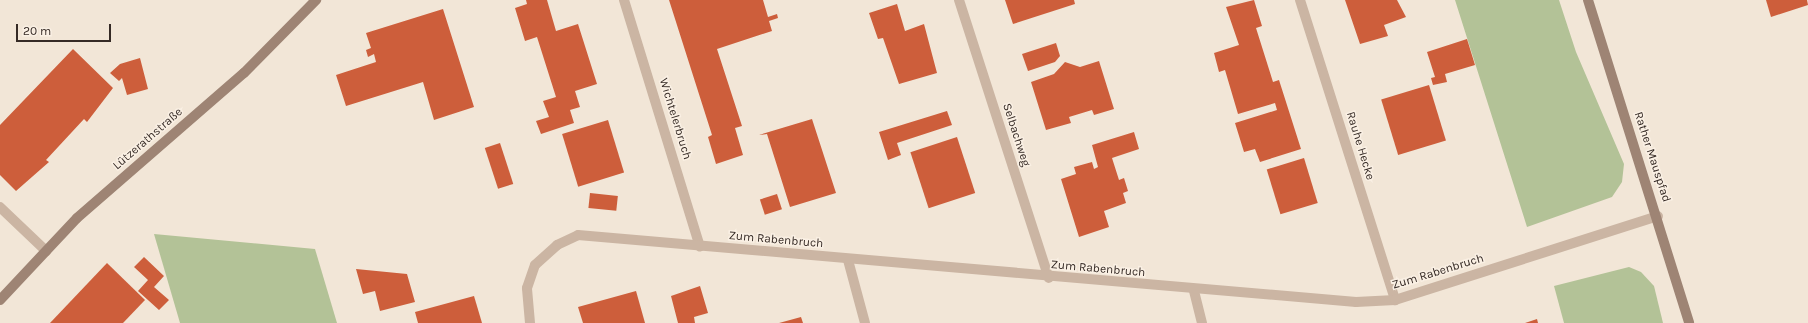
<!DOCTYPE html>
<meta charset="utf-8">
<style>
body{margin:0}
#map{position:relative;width:1808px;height:323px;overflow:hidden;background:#f2e6d7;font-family:Karla,sans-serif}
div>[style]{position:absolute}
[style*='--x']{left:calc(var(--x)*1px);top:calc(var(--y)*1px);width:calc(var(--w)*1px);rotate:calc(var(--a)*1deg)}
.green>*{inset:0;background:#b3c297}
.building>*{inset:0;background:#cd5e3b;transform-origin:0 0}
.lane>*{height:10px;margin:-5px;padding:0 5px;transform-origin:5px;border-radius:5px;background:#cbb5a3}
.street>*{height:10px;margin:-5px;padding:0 5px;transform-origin:5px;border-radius:5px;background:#cbb5a3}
.secondary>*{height:10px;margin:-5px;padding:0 5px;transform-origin:5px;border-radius:5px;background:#9e8474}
span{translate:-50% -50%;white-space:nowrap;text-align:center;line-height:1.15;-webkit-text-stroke:3px #faf0e4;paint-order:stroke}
.street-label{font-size:12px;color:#352a25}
.scale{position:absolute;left:16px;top:24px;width:95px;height:18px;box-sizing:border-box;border:2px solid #352a25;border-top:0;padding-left:5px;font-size:12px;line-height:14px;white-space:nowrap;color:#352a25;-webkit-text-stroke:3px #faf0e4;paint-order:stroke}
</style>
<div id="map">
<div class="green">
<i style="clip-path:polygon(1455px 0,1559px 0,1576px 52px,1624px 164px,1622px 182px,1612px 197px,1527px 227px)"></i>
<i style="clip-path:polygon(154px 234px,315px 249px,337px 323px,180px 323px)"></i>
<i style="clip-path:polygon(1629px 267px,1641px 272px,1654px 286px,1663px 323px,1564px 323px,1554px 286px)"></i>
</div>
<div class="building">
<i style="clip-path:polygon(526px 0,547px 0,556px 31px,578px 24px,597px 84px,575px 91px,580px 107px,570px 110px,574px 123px,541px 134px,536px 121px,549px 117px,543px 101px,556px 97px,537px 37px,525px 41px,515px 8px,527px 4px)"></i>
<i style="clip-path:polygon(669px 0,763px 0,768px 17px,777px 14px,778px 18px,769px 21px,772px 31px,717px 49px,742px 126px,735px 128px,743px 155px,716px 164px,708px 137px,712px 135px)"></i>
<i style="clip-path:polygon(1005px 0,1074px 0,1075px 4px,1013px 24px)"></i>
<i style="clip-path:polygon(1254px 0,1262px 26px,1256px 28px,1273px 82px,1279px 80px,1301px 149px,1260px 162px,1255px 149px,1244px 152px,1235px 123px,1277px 110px,1275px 103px,1238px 114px,1225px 70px,1219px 72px,1214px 53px,1239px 45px,1226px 7px)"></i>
<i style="clip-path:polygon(1345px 0,1397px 0,1406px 17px,1384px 25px,1388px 36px,1360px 44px)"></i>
<i style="clip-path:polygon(1766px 0,1807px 0,1808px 5px,1771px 17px)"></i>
<i style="clip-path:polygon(897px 4px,905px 31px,924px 24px,937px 73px,899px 84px,883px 38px,878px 39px,869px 13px)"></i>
<i style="clip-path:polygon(443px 9px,474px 107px,434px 120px,423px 82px,346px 106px,336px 75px,376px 62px,374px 54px,368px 57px,366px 50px,371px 48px,366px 33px)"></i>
<i style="clip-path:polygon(1467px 39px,1475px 65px,1445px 74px,1447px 82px,1433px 85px,1431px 78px,1435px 77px,1427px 52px)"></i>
<i style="clip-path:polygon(1056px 43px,1060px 56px,1055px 62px,1028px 71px,1022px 54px)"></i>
<i style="clip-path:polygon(73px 49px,113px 88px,87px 122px,84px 119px,46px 160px,49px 162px,16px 191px,0 175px,0 125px)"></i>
<i style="clip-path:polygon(140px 58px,148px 89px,127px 95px,122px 78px,119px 81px,110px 73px,120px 64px)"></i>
<i style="clip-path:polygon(1099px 61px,1114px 109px,1094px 115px,1092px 110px,1069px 117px,1071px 123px,1046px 130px,1031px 82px,1054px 74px,1065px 62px,1080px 67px)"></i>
<i style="left:1429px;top:85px;width:58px;height:50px;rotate:73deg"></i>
<i style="clip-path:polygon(947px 111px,952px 125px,897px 143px,901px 155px,888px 160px,879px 132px)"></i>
<i style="clip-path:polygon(812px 119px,836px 193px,790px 207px,767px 134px,759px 135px)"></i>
<i style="left:608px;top:120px;width:55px;height:48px;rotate:73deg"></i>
<i style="clip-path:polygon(1134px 132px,1139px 149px,1112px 158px,1119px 180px,1124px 178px,1128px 191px,1123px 193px,1126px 203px,1104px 211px,1109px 227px,1079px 237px,1061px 179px,1076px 174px,1074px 167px,1092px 162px,1094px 169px,1098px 167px,1092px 145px)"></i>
<i style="left:957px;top:137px;width:59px;height:49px;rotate:72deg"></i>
<i style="left:500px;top:143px;width:43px;height:16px;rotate:72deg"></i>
<i style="left:1304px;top:158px;width:47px;height:39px;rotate:73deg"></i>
<i style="left:590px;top:193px;width:28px;height:15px;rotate:6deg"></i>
<i style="left:777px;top:194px;width:16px;height:18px;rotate:72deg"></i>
<i style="clip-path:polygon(144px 257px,164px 276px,154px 287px,169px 300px,159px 310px,138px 291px,148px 280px,134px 267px)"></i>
<i style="clip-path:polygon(107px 263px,145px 300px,123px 323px,50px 323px)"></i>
<i style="clip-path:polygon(356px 269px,407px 274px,415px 302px,380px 311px,375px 291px,363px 294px)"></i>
<i style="clip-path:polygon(700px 286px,708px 313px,694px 317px,695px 323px,678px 323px,671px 296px)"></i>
<i style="clip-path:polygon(636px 291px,645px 323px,583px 323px,578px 307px)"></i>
<i style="clip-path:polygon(474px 296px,482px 323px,418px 323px,415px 312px)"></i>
<i style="clip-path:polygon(801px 317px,803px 323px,779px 323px)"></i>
<i style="clip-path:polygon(1537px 319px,1538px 323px,1525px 323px)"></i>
</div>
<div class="lane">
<i style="--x:0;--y:207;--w:64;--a:43.7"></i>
</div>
<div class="street">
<i style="--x:624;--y:0;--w:258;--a:72.9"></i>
<i style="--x:959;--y:0;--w:292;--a:72.1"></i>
<i style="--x:1300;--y:0;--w:315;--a:72.4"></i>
<i style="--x:848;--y:260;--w:65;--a:74.9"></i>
<i style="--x:1194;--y:291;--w:33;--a:76"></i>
<i style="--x:530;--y:323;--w:35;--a:-95"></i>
<i style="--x:527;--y:288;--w:24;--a:-71"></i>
<i style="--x:535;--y:265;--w:30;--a:-42"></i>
<i style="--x:557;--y:245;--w:23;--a:-25"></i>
<i style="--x:578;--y:235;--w:781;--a:4.92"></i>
<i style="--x:1356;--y:302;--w:39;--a:-3"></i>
<i style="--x:1395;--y:300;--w:276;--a:-17.7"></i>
</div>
<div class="secondary">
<i style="--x:1588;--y:0;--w:338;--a:72.6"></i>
<i style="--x:0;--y:300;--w:112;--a:-46.8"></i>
<i style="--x:77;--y:218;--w:221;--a:-41"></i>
<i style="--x:244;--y:73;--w:103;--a:-45.4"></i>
</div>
<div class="street-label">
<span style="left:675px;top:119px;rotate:73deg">Wichtelerbruch</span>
<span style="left:1016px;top:135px;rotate:72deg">Selbachweg</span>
<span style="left:148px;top:139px;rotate:-41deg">Lützerathstraße</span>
<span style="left:1360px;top:146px;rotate:73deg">Rauhe Hecke</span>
<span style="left:1652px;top:157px;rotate:72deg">Rather Mauspfad</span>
<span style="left:776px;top:240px;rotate:5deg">Zum Rabenbruch</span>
<span style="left:1098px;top:269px;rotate:5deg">Zum Rabenbruch</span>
<span style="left:1438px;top:272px;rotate:-17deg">Zum Rabenbruch</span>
</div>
<div class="scale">20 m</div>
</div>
